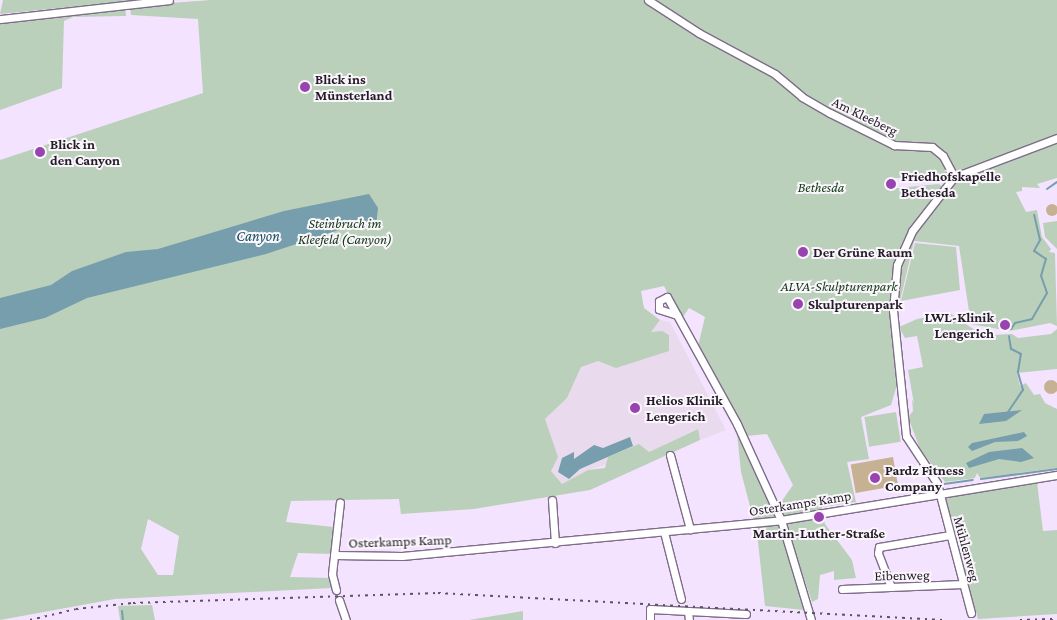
<!DOCTYPE html>
<meta charset="utf-8">
<style>
body{margin:0}
#map{position:relative;width:1057px;height:620px;overflow:hidden;background:#f4e3fe;font-family:"Crimson Pro",serif}
div>[style]{position:absolute}
[style*='--x']{left:calc(var(--x)*1px);top:calc(var(--y)*1px);width:calc(var(--w)*1px);rotate:calc(var(--a)*1deg)}
.medical>*{inset:0;background:#e9daed}
.green>*{inset:0;background:#bad0ba;transform-origin:0 0}
.water>*{inset:0;background:#769eac}
.stream>*{height:2px;margin:-1px;padding:0 1px;transform-origin:1px;border-radius:1px;background:#769eac}
.building>*{inset:0;background:#c6b292;transform-origin:0 0}
.round{border-radius:50%}
.roads{filter:drop-shadow(1px 0 #7e6c89) drop-shadow(-1px 0 #7e6c89) drop-shadow(0 1px #7e6c89) drop-shadow(0 -1px #7e6c89)}
.minor>*{height:7px;margin:-3.5px;padding:0 3.5px;transform-origin:3.5px;border-radius:3.5px;background:#fff}
.rail>*{height:2px;margin-top:-1px;transform-origin:0;background:repeating-linear-gradient(90deg,#5c5262 0 2.5px,transparent 0 7.5px)}
.dots>*{width:14px;height:14px;translate:-50% -50%;box-sizing:border-box;border:2px solid #faf6fc;border-radius:50%}
span{translate:-50% -50%;white-space:nowrap;text-align:center;line-height:1.15;-webkit-text-stroke:4px #faf6fc;paint-order:stroke}
.poi-label{font-size:14px;color:#231b27;font-weight:700}
.left{translate:0 -50%;text-align:left}
.right{translate:-100% -50%;text-align:right}
.street-label{font-size:14px;color:#231b27}
.park-label{font-size:14px;color:#0f3813;font-style:italic}
.water-label{font-size:15px;color:#134c5c;font-style:italic}
</style>
<div id="map">
<div class="medical">
<i style="clip-path:polygon(660px 320px,670px 322px,726px 430px,700px 440px,697px 429px,649px 452px,588px 470px,562px 484px,551px 471px,545px 419px,567px 398px,581px 367px,646px 339px)"></i>
</div>
<div class="green">
<i style="clip-path:polygon(3px 0,140px 0,0 14px)"></i>
<i style="clip-path:polygon(evenodd,211px 0,1057px 0,1057px 178px,1037px 184px,1040px 188px,1022px 187px,1022px 191px,1016px 192px,1026px 212px,1037px 210px,1042px 237px,1051px 249px,1049px 252px,1055px 253px,1057px 326px,1050px 323px,1009px 331px,971px 324px,959px 246px,914px 241px,898px 310px,891px 310px,897px 385px,891px 405px,861px 417px,869px 459px,847px 462px,856px 502px,822px 507px,825px 524px,852px 560px,856px 578px,834px 580px,834px 571px,820px 575px,818px 599px,812px 602px,779px 505px,793px 485px,767px 434px,746px 436px,698px 346px,705px 317px,689px 308px,681px 320px,664px 286px,641px 291px,644px 308px,660px 320px,651px 332px,662px 331px,669px 335px,669px 351px,616px 368px,598px 361px,581px 367px,567px 398px,545px 419px,558px 457px,551px 471px,562px 484px,588px 470px,605px 468px,608px 457px,639px 444px,649px 452px,698px 429px,700px 440px,590px 490px,474px 509px,401px 514px,399px 499px,291px 501px,286px 522px,334px 527px,332px 554px,298px 553px,290px 577px,330px 578px,332px 588px,115px 599px,0 620px,0 160px,203px 93px,198px 19px,131px 15px,130px 6px,211px 0,943px 176px,954px 179px,946px 189px,939px 184px,897px 188px,895px 178px,943px 176px,211px 0,148px 519px,179px 536px,173px 575px,158px 575px,141px 549px,148px 519px)"></i>
<i style="clip-path:polygon(125px 7px,126px 16px,73px 17px,64px 21px,62px 88px,0 110px,0 22px)"></i>
<i style="clip-path:polygon(1057px 221px,1057px 249px,1045px 237px,1043px 223px)"></i>
<i style="clip-path:polygon(915px 243px,956px 247px,960px 290px,901px 301px)"></i>
<i style="clip-path:polygon(950px 313px,976px 331px,991px 335px,1012px 334px,1018px 338px,1051px 334px,1057px 329px,1057px 369px,1017px 373px,1020px 386px,1026px 383px,1034px 395px,1040px 394px,1045px 403px,1057px 409px,1057px 468px,980px 478px,977px 473px,975px 478px,945px 482px,920px 449px,908px 417px,913px 411px,912px 399px,914px 404px,908px 370px,923px 367px,917px 336px,905px 338px,899px 327px,917px 319px)"></i>
<i style="left:896px;top:412px;width:30px;height:32px;rotate:81deg"></i>
<i style="clip-path:polygon(737px 433px,779px 523px,804px 610px,765px 606px,757px 533px,741px 472px)"></i>
<i style="clip-path:polygon(1037px 482px,1043px 531px,1057px 530px,1057px 614px,978px 619px,942px 494px)"></i>
<i style="clip-path:polygon(152px 605px,155px 620px,120px 620px,118px 606px)"></i>
<i style="clip-path:polygon(523px 611px,523px 620px,469px 620px)"></i>
</div>
<div class="water">
<i style="clip-path:polygon(369px 194px,378px 208px,376px 226px,366px 221px,266px 254px,87px 298px,45px 318px,0 329px,0 298px,51px 285px,72px 271px,126px 252px,158px 249px,284px 211px)"></i>
<i style="clip-path:polygon(1022px 410px,1006px 421px,979px 424px,984px 414px)"></i>
<i style="clip-path:polygon(1024px 432px,1027px 436px,1018px 441px,995px 442px,972px 451px,968px 447px,972px 443px)"></i>
<i style="clip-path:polygon(630px 437px,633px 446px,580px 469px,569px 479px,558px 472px,562px 458px,574px 452px,574px 459px,594px 445px,603px 448px)"></i>
<i style="clip-path:polygon(1022px 448px,1034px 458px,1021px 462px,999px 459px,969px 468px,966px 463px,989px 452px)"></i>
</div>
<div class="stream">
<i style="--x:1047;--y:189;--w:12;--a:-35"></i>
<i style="--x:1011;--y:329;--w:7;--a:-56"></i>
<i style="--x:1015;--y:323;--w:17;--a:-13"></i>
<i style="--x:1032;--y:319;--w:30;--a:-60"></i>
<i style="--x:1047;--y:293;--w:18;--a:-109"></i>
<i style="--x:1041;--y:276;--w:18;--a:-74"></i>
<i style="--x:1046;--y:259;--w:14;--a:-146"></i>
<i style="--x:1034;--y:251;--w:13;--a:-61"></i>
<i style="--x:1040;--y:240;--w:26;--a:-103"></i>
<i style="--x:1008;--y:412;--w:27;--a:-56"></i>
<i style="--x:1023;--y:390;--w:19;--a:-106"></i>
<i style="--x:1018;--y:372;--w:18;--a:-81"></i>
<i style="--x:1021;--y:354;--w:11;--a:-153"></i>
<i style="--x:1011;--y:349;--w:13;--a:-99"></i>
<i style="--x:981;--y:479;--w:77;--a:-7.5"></i>
<i style="--x:944;--y:484;--w:29;--a:-8"></i>
<i style="--x:122;--y:611;--w:9;--a:84"></i>
</div>
<div class="building">
<i class="round" style="left:1046px;top:204px;width:12px;height:12px"></i>
<i class="round" style="left:1044px;top:380px;width:14px;height:14px"></i>
<i style="left:893px;top:457px;width:29px;height:43px;rotate:80deg"></i>
</div>
<div class="roads">
<div class="minor">
<i style="--x:648;--y:0;--w:61;--a:32.9"></i>
<i style="--x:699;--y:33;--w:86;--a:28.3"></i>
<i style="--x:775;--y:74;--w:35;--a:40"></i>
<i style="--x:802;--y:97;--w:32;--a:30"></i>
<i style="--x:830;--y:113;--w:72;--a:26.6"></i>
<i style="--x:894;--y:145;--w:38;--a:3"></i>
<i style="--x:932;--y:147;--w:14;--a:39"></i>
<i style="--x:943;--y:156;--w:24;--a:62"></i>
<i style="--x:0;--y:19;--w:170;--a:-6.4"></i>
<i style="--x:677;--y:315;--w:19;--a:-162"></i>
<i style="--x:659;--y:309;--w:8;--a:-90"></i>
<i style="--x:659;--y:301;--w:9;--a:-27"></i>
<i style="--x:667;--y:297;--w:145;--a:61.1"></i>
<i style="--x:737;--y:424;--w:106;--a:65.4"></i>
<i style="--x:781;--y:520;--w:104;--a:73.3"></i>
<i style="--x:670;--y:455;--w:77;--a:74.9"></i>
<i style="--x:552;--y:500;--w:43;--a:86"></i>
<i style="--x:664;--y:532;--w:69;--a:75.8"></i>
<i style="--x:334;--y:555;--w:68;--a:0.8"></i>
<i style="--x:402;--y:556;--w:381;--a:-5.4"></i>
<i style="--x:781;--y:520;--w:280;--a:-9.3"></i>
<i style="--x:891;--y:587;--w:36;--a:-111"></i>
<i style="--x:878;--y:553;--w:6;--a:-81"></i>
<i style="--x:879;--y:547;--w:72;--a:-9.6"></i>
<i style="--x:842;--y:589;--w:121;--a:-2.4"></i>
<i style="--x:336;--y:590;--w:16;--a:-104"></i>
<i style="--x:332;--y:574;--w:72;--a:-83.7"></i>
<i style="--x:339;--y:600;--w:21;--a:71"></i>
<i style="--x:688;--y:611;--w:9;--a:84"></i>
<i style="--x:971;--y:613;--w:134;--a:-104.7"></i>
<i style="--x:937;--y:483;--w:56;--a:-123.4"></i>
<i style="--x:906;--y:436;--w:127;--a:-95.9"></i>
<i style="--x:893;--y:310;--w:45;--a:-84.9"></i>
<i style="--x:897;--y:265;--w:37;--a:-66"></i>
<i style="--x:912;--y:231;--w:68;--a:-52.1"></i>
<i style="--x:954;--y:177;--w:110;--a:-20.7"></i>
<i style="--x:650;--y:620;--w:11;--a:-90"></i>
<i style="--x:650;--y:609;--w:96;--a:3"></i>
</div>
</div>
<div class="rail">
<i style="--x:30;--y:620;--w:47;--a:-13.4"></i>
<i style="--x:76;--y:609;--w:57;--a:-6"></i>
<i style="--x:133;--y:603;--w:305;--a:-1.9"></i>
<i style="--x:438;--y:593;--w:506;--a:3.06"></i>
<i style="--x:1020;--y:620;--w:37;--a:-2"></i>
</div>
<div class="dots">
<i style="left:305px;top:87px;background:#9943b0"></i>
<i style="left:40px;top:152px;background:#9943b0"></i>
<i style="left:891px;top:184px;background:#9943b0"></i>
<i style="left:803px;top:252px;background:#9943b0"></i>
<i style="left:798px;top:304px;background:#9943b0"></i>
<i style="left:1005px;top:325px;background:#9943b0"></i>
<i style="left:635px;top:408px;background:#9943b0"></i>
<i style="left:875px;top:478px;background:#9943b0"></i>
<i style="left:819px;top:517px;background:#9943b0"></i>
</div>
<div class="poi-label">
<span class="left" style="left:315px;top:87px">Blick ins<br>Münsterland</span>
<span class="left" style="left:50px;top:152px">Blick in<br>den Canyon</span>
<span class="left" style="left:901px;top:184px">Friedhofskapelle<br>Bethesda</span>
<span class="left" style="left:813px;top:252px">Der Grüne Raum</span>
<span class="left" style="left:808px;top:304px">Skulpturenpark</span>
<span class="right" style="left:994px;top:325px">LWL-Klinik<br>Lengerich</span>
<span class="left" style="left:646px;top:408px">Helios Klinik<br>Lengerich</span>
<span class="left" style="left:885px;top:478px">Pardz Fitness<br>Company</span>
<span style="left:819px;top:533px">Martin-Luther-Straße</span>
</div>
<div class="street-label">
<span style="left:865px;top:116px;rotate:26deg">Am Kleeberg</span>
<span style="left:800px;top:503px;rotate:-9deg">Osterkamps Kamp</span>
<span style="left:400px;top:541px;rotate:-2deg">Osterkamps Kamp</span>
<span style="left:967px;top:549px;rotate:75deg">Mühlenweg</span>
<span style="left:902px;top:575px;rotate:-1deg">Eibenweg</span>
</div>
<div class="park-label">
<span style="left:821px;top:187px">Bethesda</span>
<span style="left:345px;top:231px">Steinbruch im<br>Kleefeld (Canyon)</span>
<span style="left:839px;top:286px">ALVA-Skulpturenpark</span>
</div>
<div class="water-label">
<span style="left:258px;top:237px">Canyon</span>
</div>
</div>
